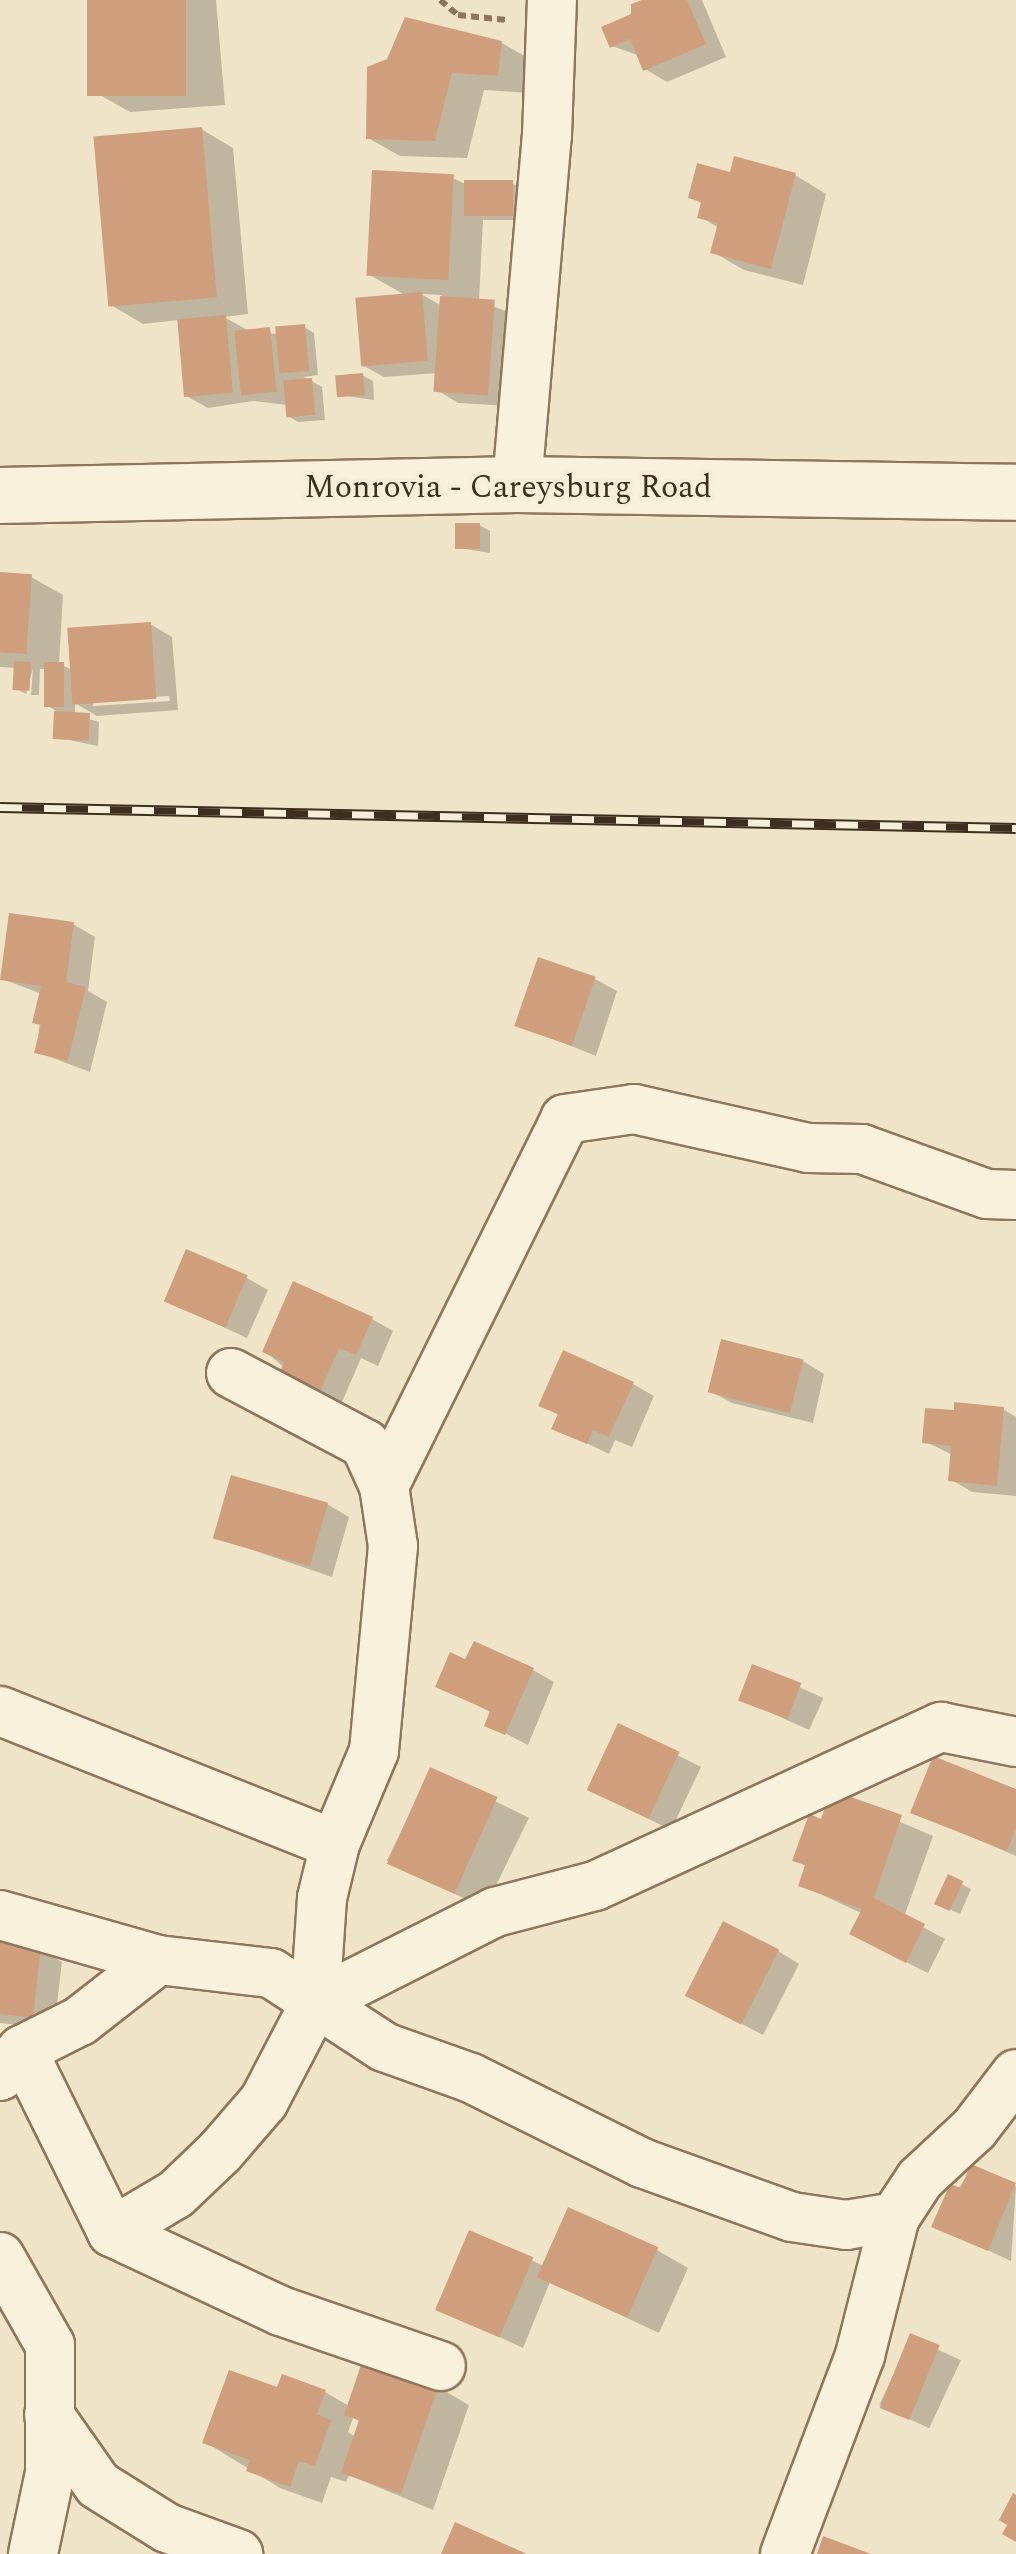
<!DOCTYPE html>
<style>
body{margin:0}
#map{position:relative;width:1016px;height:2554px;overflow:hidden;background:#f0e4c8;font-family:Spectral,serif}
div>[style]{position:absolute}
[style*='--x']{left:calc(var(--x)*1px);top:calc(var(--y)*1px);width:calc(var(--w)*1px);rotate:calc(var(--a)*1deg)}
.shadow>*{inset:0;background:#0003;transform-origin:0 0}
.building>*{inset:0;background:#cf9f7d;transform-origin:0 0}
.path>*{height:6px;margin-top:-3px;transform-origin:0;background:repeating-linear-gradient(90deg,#8d765c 0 8px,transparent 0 13px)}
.roads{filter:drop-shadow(2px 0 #8d765c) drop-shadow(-2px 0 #8d765c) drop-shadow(0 2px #8d765c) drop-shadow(0 -2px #8d765c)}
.street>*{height:48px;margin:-24px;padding:0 24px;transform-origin:24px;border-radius:24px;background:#faf1dc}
.secondary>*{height:55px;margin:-27.5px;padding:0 27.5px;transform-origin:27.5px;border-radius:27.5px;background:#faf1dc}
.rail>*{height:11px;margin-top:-5.5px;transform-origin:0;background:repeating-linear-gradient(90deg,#f7eed8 0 22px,#3d2e20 0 44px);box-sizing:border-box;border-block:2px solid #3d2e20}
span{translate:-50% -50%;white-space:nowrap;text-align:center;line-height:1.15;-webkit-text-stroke:8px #f7eed8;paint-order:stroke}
.street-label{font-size:32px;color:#3d2e20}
</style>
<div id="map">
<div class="shadow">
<i style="clip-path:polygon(90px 0,216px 0,225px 105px,130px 112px,98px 94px)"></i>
<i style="clip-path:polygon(648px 0,702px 0,726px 57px,667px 82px,645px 69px,640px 56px,612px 46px)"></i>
<i style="clip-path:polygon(502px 43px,533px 61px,529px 93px,484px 90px,467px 158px,400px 156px,368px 138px,370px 69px)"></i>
<i style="clip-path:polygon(201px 129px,233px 148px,248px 314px,224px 317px,249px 331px,278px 334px,304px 327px,314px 333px,318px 375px,304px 377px,322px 387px,325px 420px,298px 422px,288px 416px,287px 405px,253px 401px,208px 408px,186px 396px,179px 320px,143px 324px,111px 305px)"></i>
<i style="clip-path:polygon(732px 175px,795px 175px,826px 194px,803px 285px,744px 270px,713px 252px,719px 228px,700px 217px,703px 204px,691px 197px)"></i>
<i style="clip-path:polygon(evenodd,453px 178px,467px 185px,512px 183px,522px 189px,523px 220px,483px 220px,479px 301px,516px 315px,510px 406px,458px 403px,437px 390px,438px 373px,384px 377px,362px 365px,405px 295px,368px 274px,453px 178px,421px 294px,442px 295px,442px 306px,421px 294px)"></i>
<i style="clip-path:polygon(362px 375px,373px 381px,374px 400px,338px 395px)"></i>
<i style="clip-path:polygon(479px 525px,490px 531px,490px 553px,459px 548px)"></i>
<i style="clip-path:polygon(evenodd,0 575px,31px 577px,63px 595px,59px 664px,73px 670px,150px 624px,172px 637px,178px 710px,97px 716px,75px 703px,75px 715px,99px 722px,98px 746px,54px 737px,56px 711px,47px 705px,46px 669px,40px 669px,39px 695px,31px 695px,33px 668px,26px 694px,15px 688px,16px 668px,0 667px,0 575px,169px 696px,170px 701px,93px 706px,93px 701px,169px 696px)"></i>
<i style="clip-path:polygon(73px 924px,95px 937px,88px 991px,107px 1002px,90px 1072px,37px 1052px,42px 994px,2px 979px)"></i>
<i style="clip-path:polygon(595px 979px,617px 991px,596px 1056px,519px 1025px)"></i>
<i style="clip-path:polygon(247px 1278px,268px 1290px,247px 1338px,167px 1301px)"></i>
<i style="clip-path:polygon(372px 1319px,393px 1331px,378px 1366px,361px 1358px,342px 1402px,304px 1385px,265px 1351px)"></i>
<i style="clip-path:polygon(803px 1361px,824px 1374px,813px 1423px,732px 1403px,710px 1391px)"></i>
<i style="clip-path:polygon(633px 1384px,654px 1396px,632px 1447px,615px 1440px,609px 1454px,555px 1428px,560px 1416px,541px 1405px)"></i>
<i style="clip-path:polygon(1003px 1409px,1016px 1417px,1016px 1496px,972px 1492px,950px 1479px,953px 1455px,924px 1441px,956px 1413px)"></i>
<i style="clip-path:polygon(233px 1478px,327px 1504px,349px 1517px,332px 1577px,217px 1538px)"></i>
<i style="clip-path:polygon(467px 1662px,533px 1670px,554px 1682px,528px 1745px,487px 1724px,492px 1713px,439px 1686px)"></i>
<i style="left:754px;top:1667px;width:76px;height:35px;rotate:24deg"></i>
<i style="clip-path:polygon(620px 1726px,701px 1767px,671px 1830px,612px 1801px)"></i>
<i style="left:431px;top:1770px;width:109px;height:101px;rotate:26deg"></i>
<i style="clip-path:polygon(1016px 1791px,1016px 1856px,913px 1812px)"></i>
<i style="clip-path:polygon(833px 1793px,933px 1836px,904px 1917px,945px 1939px,928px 1973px,874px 1946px,865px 1915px,801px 1885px,808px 1867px,795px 1860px,823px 1822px)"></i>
<i style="clip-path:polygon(961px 1884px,971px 1889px,960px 1914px,947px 1908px)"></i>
<i style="clip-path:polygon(0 1944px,40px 1949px,62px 1962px,54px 2029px,0 2023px)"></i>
<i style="clip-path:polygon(778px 1951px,799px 1964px,763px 2035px,710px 2007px)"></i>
<i style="clip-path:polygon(972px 2167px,1016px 2186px,1011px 2261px,935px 2226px)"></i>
<i style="clip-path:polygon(471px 2233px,544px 2266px,657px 2250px,688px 2268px,659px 2333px,550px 2282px,523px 2348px,439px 2309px)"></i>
<i style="left:911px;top:2337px;width:55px;height:75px;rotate:25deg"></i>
<i style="clip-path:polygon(evenodd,438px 2387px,469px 2405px,433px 2510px,349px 2475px,346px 2482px,331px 2477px,322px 2503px,280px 2488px,205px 2442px,279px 2391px,325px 2392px,349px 2406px,438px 2387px,353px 2418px,361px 2422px,356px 2437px,348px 2432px,353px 2418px)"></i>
</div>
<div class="building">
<i style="left:87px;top:0;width:99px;height:96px"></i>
<i style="clip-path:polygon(642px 0,687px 0,706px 44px,643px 71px,630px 39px,610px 48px,601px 27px,631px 14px,631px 4px)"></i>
<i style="clip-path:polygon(405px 17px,502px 41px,498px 76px,452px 73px,435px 141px,366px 139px,367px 67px,387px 59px)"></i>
<i style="left:202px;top:127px;width:171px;height:109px;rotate:85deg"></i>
<i style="clip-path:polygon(734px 156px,796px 173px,771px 269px,710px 253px,718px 223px,697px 218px,701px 202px,688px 198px,697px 163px,730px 172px)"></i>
<i style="left:372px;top:170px;width:82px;height:106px;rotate:3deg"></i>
<i style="left:464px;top:180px;width:49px;height:36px"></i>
<i style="left:422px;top:292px;width:69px;height:67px;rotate:85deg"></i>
<i style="left:440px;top:296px;width:55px;height:96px;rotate:4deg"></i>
<i style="left:226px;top:315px;width:78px;height:49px;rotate:85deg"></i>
<i style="left:305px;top:324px;width:47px;height:30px;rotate:85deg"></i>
<i style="left:270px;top:327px;width:65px;height:36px;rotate:84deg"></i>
<i style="left:363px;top:373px;width:22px;height:28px;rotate:85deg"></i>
<i style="left:312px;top:378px;width:37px;height:29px;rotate:85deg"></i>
<i style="left:455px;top:523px;width:25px;height:26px"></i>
<i style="left:0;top:572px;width:32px;height:80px;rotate:4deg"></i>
<i style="left:151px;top:622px;width:77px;height:84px;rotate:86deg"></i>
<i style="left:14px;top:661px;width:17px;height:29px;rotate:3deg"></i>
<i style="left:44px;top:662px;width:20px;height:45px"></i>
<i style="left:54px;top:711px;width:36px;height:28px;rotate:3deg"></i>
<i style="clip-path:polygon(9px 913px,74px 922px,66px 982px,86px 987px,68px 1061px,34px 1053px,41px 1025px,32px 1023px,41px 986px,0 980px)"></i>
<i style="left:538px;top:957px;width:61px;height:73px;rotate:19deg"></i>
<i style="left:186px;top:1249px;width:67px;height:57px;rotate:23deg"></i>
<i style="clip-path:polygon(293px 1281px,373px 1317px,356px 1355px,339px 1348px,320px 1392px,279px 1374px,284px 1362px,262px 1352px)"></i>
<i style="left:721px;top:1339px;width:85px;height:55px;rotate:14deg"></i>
<i style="clip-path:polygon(563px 1350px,634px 1382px,609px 1437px,593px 1430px,587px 1444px,551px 1429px,558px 1414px,538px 1406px)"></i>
<i style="clip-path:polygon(954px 1402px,1004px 1407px,997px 1486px,948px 1481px,951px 1446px,922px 1443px,925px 1408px,954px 1410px)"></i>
<i style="left:231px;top:1475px;width:101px;height:66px;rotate:16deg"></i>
<i style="clip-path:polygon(474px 1641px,534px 1668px,505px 1735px,484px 1726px,490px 1711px,435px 1687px,450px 1652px,465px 1659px)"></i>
<i style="left:752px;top:1664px;width:53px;height:39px;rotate:21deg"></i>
<i style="left:618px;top:1723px;width:68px;height:74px;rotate:25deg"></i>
<i style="clip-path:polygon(933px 1756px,1016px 1789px,1016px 1828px,1007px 1851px,910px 1813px)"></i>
<i style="left:430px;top:1767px;width:74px;height:106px;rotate:24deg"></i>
<i style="clip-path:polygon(831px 1790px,902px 1815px,874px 1898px,925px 1924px,906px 1963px,849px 1934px,862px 1909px,798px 1886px,805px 1865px,792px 1861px,809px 1814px,821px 1819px)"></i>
<i style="left:948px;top:1874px;width:17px;height:33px;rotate:25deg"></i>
<i style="left:723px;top:1921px;width:63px;height:84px;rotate:27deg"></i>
<i style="clip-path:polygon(0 1942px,41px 1947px,33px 2018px,0 2014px)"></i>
<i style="clip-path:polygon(971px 2164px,1016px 2183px,988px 2251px,931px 2227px,950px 2184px,961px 2188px)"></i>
<i style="left:568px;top:2207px;width:99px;height:77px;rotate:24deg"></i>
<i style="left:469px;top:2230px;width:70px;height:87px;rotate:23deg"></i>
<i style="left:910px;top:2333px;width:32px;height:81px;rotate:22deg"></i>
<i style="clip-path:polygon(363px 2359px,439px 2385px,401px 2494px,341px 2473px,359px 2420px,344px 2415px)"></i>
<i style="clip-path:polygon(229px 2370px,277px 2387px,282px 2374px,326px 2390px,317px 2414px,331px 2420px,315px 2466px,299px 2461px,290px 2487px,246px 2471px,250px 2460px,202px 2443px)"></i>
<i style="clip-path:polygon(1013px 2493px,1016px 2495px,1016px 2542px,1002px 2534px,1007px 2525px,999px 2520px)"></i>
<i style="clip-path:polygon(455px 2522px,527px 2554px,441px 2554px)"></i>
<i style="clip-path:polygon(823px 2536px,871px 2554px,817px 2554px)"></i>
</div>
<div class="path">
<i style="--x:440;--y:0;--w:23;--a:40"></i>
<i style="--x:458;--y:15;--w:49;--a:5.8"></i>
</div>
<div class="roads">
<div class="street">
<i style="--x:517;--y:484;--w:350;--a:-85.1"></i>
<i style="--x:547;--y:135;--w:135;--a:-87.9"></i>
<i style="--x:231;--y:1373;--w:152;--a:27.9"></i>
<i style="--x:365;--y:1444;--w:46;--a:65.7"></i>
<i style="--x:384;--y:1486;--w:61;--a:81.5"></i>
<i style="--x:393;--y:1546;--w:206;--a:95.3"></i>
<i style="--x:374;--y:1751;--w:101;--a:112.8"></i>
<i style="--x:335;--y:1844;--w:56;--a:103.5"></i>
<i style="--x:322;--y:1898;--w:105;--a:93.8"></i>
<i style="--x:384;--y:1486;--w:409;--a:-63.7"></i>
<i style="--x:565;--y:1119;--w:70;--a:-8.2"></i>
<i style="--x:634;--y:1109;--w:178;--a:12.6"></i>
<i style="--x:808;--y:1148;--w:54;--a:1.1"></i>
<i style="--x:862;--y:1149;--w:133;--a:19.8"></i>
<i style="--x:987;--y:1194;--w:29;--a:2"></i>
<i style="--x:0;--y:1711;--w:360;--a:21.7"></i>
<i style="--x:0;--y:1915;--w:164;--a:15.9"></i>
<i style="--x:22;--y:2050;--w:65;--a:-26.6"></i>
<i style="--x:80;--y:2021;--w:99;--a:-38"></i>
<i style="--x:158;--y:1960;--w:114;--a:6.6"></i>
<i style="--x:271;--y:1973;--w:135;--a:33.2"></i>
<i style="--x:384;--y:2047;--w:92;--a:19.6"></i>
<i style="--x:471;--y:2078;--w:191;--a:26.4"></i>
<i style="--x:642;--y:2163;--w:159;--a:19.8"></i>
<i style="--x:792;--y:2217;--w:55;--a:8.4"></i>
<i style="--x:846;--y:2225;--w:50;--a:-9.3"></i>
<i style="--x:895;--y:2217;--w:45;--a:-56.7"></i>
<i style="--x:920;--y:2179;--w:74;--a:-42.8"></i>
<i style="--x:974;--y:2129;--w:69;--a:-52.6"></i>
<i style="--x:0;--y:2076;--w:34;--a:-50"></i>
<i style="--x:22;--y:2050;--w:203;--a:63.7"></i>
<i style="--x:112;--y:2232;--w:74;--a:-30.7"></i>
<i style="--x:176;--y:2194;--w:61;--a:-43.7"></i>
<i style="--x:220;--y:2152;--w:67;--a:-49.2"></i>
<i style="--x:264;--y:2101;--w:110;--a:-62.5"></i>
<i style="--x:315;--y:2003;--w:202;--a:-26.8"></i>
<i style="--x:495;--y:1912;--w:103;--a:-14.6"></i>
<i style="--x:595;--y:1886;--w:381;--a:-24.7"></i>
<i style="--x:941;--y:1727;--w:76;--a:11.3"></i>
<i style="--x:112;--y:2232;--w:187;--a:25.1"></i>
<i style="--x:281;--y:2311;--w:169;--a:19"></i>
<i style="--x:0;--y:2257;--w:101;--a:60.4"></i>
<i style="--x:50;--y:2345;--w:128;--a:90"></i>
<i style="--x:50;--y:2473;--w:83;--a:101.9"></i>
<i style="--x:49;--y:2415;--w:85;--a:55"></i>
<i style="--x:98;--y:2485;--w:81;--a:31.9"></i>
<i style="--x:167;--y:2528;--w:76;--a:20.1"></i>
<i style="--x:785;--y:2554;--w:213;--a:-69.3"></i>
<i style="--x:860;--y:2355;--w:142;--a:-75.8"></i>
</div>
<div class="secondary">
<i style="--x:0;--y:495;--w:517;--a:-1.22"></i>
<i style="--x:517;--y:484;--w:499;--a:0.9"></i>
</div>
</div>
<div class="rail">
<i style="--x:0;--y:807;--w:1016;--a:1.18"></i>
</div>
<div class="street-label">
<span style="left:508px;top:488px">Monrovia - Careysburg Road</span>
</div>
</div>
